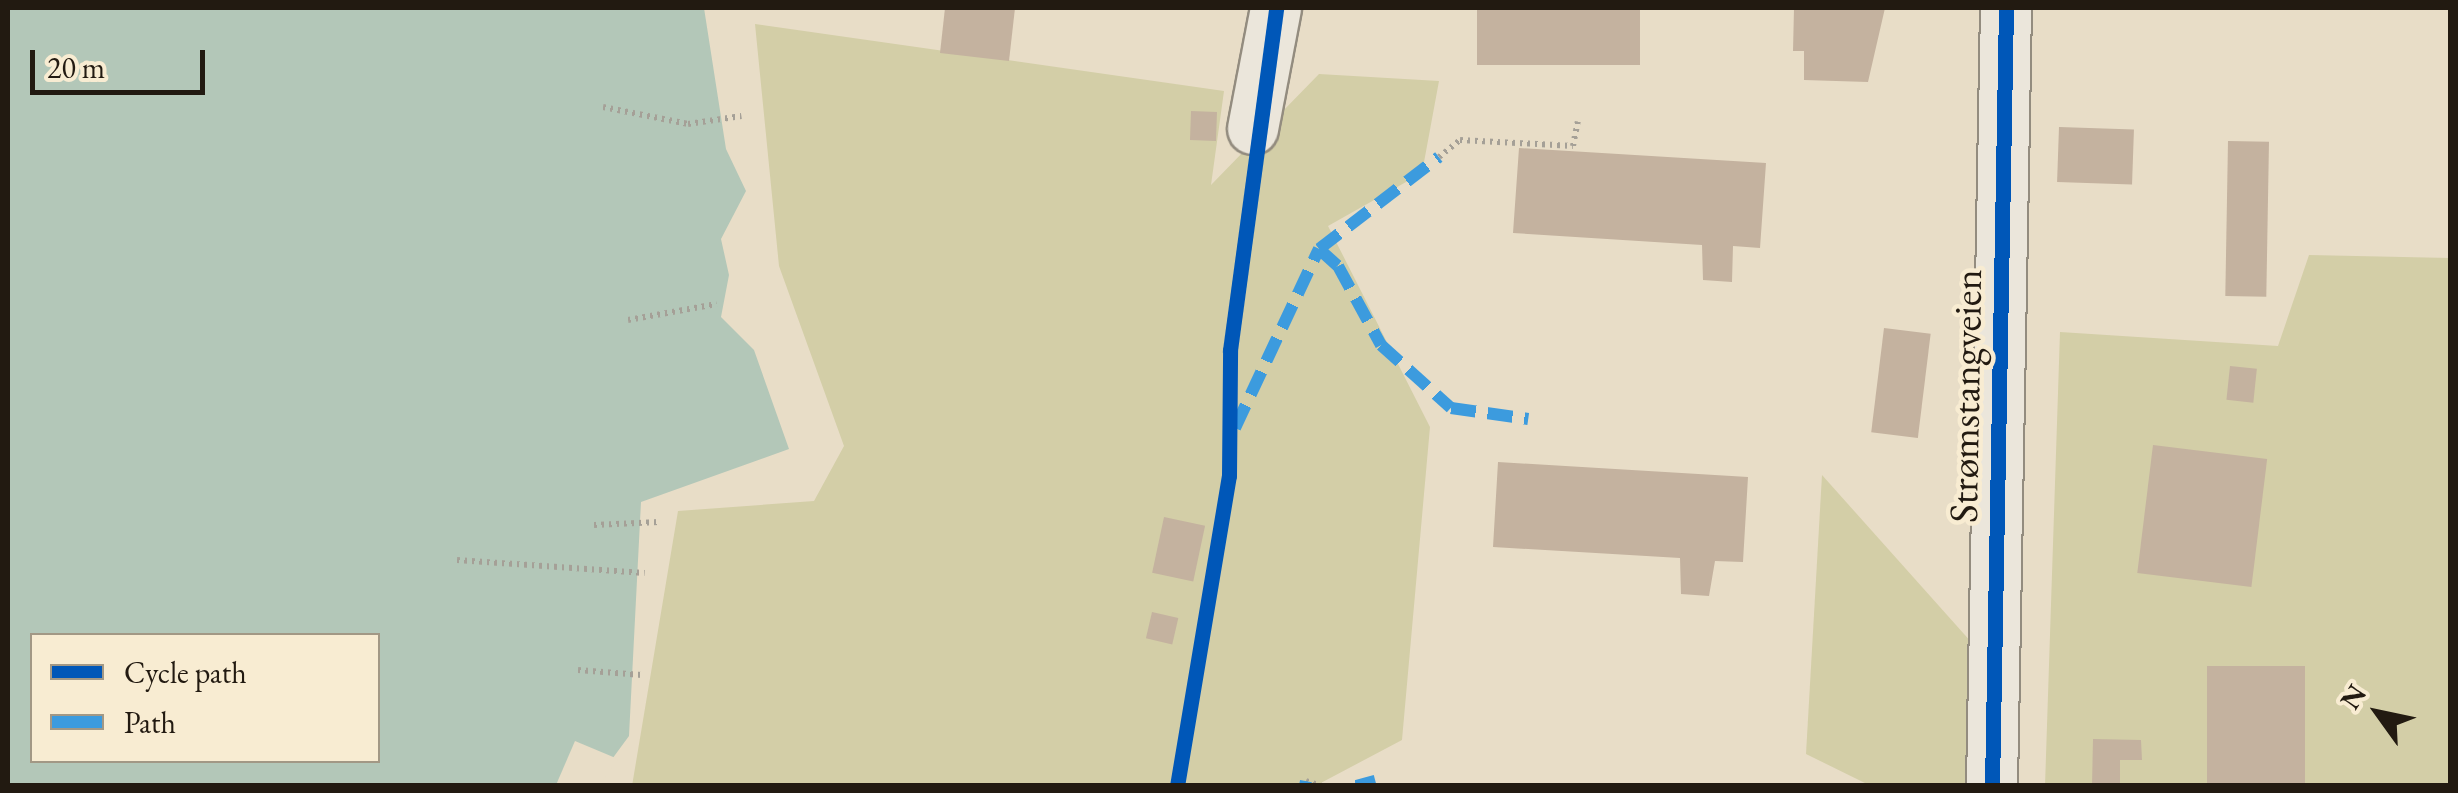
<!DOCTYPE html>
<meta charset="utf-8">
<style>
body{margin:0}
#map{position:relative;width:2458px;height:793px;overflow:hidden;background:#e8ddc7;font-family:"EB Garamond",serif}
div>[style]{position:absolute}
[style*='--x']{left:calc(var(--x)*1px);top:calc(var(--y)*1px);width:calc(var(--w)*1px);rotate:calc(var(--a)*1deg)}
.green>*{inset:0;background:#d3cea7}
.water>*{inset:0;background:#b3c7b8}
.pier>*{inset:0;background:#e8ddc7}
.building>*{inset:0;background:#c4b29f;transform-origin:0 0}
.path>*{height:6px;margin-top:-3px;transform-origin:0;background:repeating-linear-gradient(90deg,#a5a097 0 2.5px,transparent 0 7.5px)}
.roads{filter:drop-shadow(2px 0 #938c7f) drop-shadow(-2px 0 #938c7f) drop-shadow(0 2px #938c7f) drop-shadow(0 -2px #938c7f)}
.street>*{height:50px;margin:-25px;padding:0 25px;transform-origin:25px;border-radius:25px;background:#ebe6db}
.quiet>*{height:12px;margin-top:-6px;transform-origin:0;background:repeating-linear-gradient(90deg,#3c9bde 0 25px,transparent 0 37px)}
.cycleway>*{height:15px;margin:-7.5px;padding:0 7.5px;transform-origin:7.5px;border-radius:7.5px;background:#0057b8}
span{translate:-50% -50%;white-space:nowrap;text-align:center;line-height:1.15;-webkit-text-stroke:9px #f8ecd2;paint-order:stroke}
.street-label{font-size:40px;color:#221a11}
.frame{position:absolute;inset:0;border:10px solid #221a11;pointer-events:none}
.legend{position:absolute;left:30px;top:633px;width:350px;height:130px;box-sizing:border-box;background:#f8ecd2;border:2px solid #a29885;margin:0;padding:12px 18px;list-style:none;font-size:30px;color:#221a11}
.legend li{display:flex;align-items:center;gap:20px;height:50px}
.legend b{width:50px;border:2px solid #a29885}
.north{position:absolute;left:2328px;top:663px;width:100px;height:100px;-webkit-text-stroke:8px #f8ecd2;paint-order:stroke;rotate:303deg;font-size:28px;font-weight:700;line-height:40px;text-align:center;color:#221a11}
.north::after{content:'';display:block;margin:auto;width:35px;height:45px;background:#221a11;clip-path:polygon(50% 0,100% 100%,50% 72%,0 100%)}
.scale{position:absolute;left:30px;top:50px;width:175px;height:45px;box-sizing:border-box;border:5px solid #221a11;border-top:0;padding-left:12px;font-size:30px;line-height:35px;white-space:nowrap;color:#221a11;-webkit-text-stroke:8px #f8ecd2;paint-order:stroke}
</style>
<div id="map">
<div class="green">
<i style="clip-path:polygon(755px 24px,1224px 91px,1211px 185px,1319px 74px,1439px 81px,1422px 173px,1328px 226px,1430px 427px,1402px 740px,1317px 785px,632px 786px,678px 511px,814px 501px,844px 446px,779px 266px)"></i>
<i style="clip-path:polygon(2309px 255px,2450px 258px,2450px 785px,2045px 786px,2060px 332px,2278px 346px)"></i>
<i style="clip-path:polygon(1822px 475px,1981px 653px,1971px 785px,1869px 785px,1806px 754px)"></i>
</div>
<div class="water">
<i style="clip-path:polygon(evenodd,8px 8px,704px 8px,726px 149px,746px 191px,721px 239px,729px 275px,721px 317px,754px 350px,789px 449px,641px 502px,629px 736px,593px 785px,8px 785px,8px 8px,32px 636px,378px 636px,378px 760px,32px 760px,32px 636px)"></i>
</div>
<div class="pier">
<i style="clip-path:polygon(575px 741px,618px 759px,599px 786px,556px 785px)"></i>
</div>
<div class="building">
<i style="clip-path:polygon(945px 8px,1015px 8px,1009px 61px,940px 53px)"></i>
<i style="left:1477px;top:8px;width:163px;height:57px"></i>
<i style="clip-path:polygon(1794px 8px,1885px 8px,1868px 82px,1804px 80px,1804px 51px,1793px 51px)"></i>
<i style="left:1191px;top:111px;width:26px;height:29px;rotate:2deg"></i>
<i style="left:2059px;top:127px;width:75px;height:55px;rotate:2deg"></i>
<i style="left:2228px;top:141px;width:41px;height:155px;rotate:1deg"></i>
<i style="clip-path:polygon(1519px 148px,1766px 163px,1760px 248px,1733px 246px,1732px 282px,1703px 280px,1702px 245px,1513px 233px)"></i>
<i style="left:1884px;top:328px;width:47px;height:105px;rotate:7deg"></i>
<i style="left:2230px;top:366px;width:27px;height:34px;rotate:6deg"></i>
<i style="left:2153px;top:445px;width:115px;height:129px;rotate:7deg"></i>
<i style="clip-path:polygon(1498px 462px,1748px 477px,1743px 562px,1715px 561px,1709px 596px,1681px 594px,1680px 558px,1493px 547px)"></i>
<i style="left:1164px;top:517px;width:42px;height:57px;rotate:12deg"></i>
<i style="left:1152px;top:612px;width:27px;height:27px;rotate:13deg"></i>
<i style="left:2207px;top:666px;width:98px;height:120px"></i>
<i style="clip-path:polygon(2093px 739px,2141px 740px,2142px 760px,2120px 760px,2120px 786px,2092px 786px)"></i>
</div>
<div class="path">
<i style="--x:603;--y:107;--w:87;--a:11.3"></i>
<i style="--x:688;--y:124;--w:54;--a:-8.6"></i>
<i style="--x:1439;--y:157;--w:27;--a:-39"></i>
<i style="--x:1460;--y:140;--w:113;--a:3"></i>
<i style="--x:1573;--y:146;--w:25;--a:-79"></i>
<i style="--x:628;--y:320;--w:90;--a:-10.2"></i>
<i style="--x:594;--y:525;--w:65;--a:-2.6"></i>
<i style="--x:457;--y:560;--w:188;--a:4"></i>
<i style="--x:578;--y:670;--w:64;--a:4.5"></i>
<i style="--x:1306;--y:781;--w:16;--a:18"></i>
</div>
<div class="roads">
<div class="street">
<i style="--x:1253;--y:129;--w:123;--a:-79.2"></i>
<i style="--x:1992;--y:786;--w:778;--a:-88.97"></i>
</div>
</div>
<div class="quiet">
<i style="--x:1319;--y:249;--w:151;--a:-37.5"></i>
<i style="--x:1235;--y:428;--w:198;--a:-64.9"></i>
<i style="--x:1319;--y:249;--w:25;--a:42"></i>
<i style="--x:1338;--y:266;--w:90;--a:61.4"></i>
<i style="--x:1381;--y:345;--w:94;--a:42"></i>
<i style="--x:1451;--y:408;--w:78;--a:8.1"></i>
<i style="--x:1305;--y:786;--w:5;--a:-79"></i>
<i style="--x:1356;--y:786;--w:20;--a:-15"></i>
</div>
<div class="cycleway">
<i style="--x:1177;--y:786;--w:314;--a:-80.5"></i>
<i style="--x:1229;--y:476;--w:126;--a:-89.5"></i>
<i style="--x:1230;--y:350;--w:345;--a:-82.3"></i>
<i style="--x:1992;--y:786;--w:778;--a:-88.97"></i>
</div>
<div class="street-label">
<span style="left:1965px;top:396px;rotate:-89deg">Strømstangveien</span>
</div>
<div class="frame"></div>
<ul class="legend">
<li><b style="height:12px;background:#0057b8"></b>Cycle path</li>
<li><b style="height:12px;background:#3c9bde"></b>Path</li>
</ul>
<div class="north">N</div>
<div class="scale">20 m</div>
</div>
